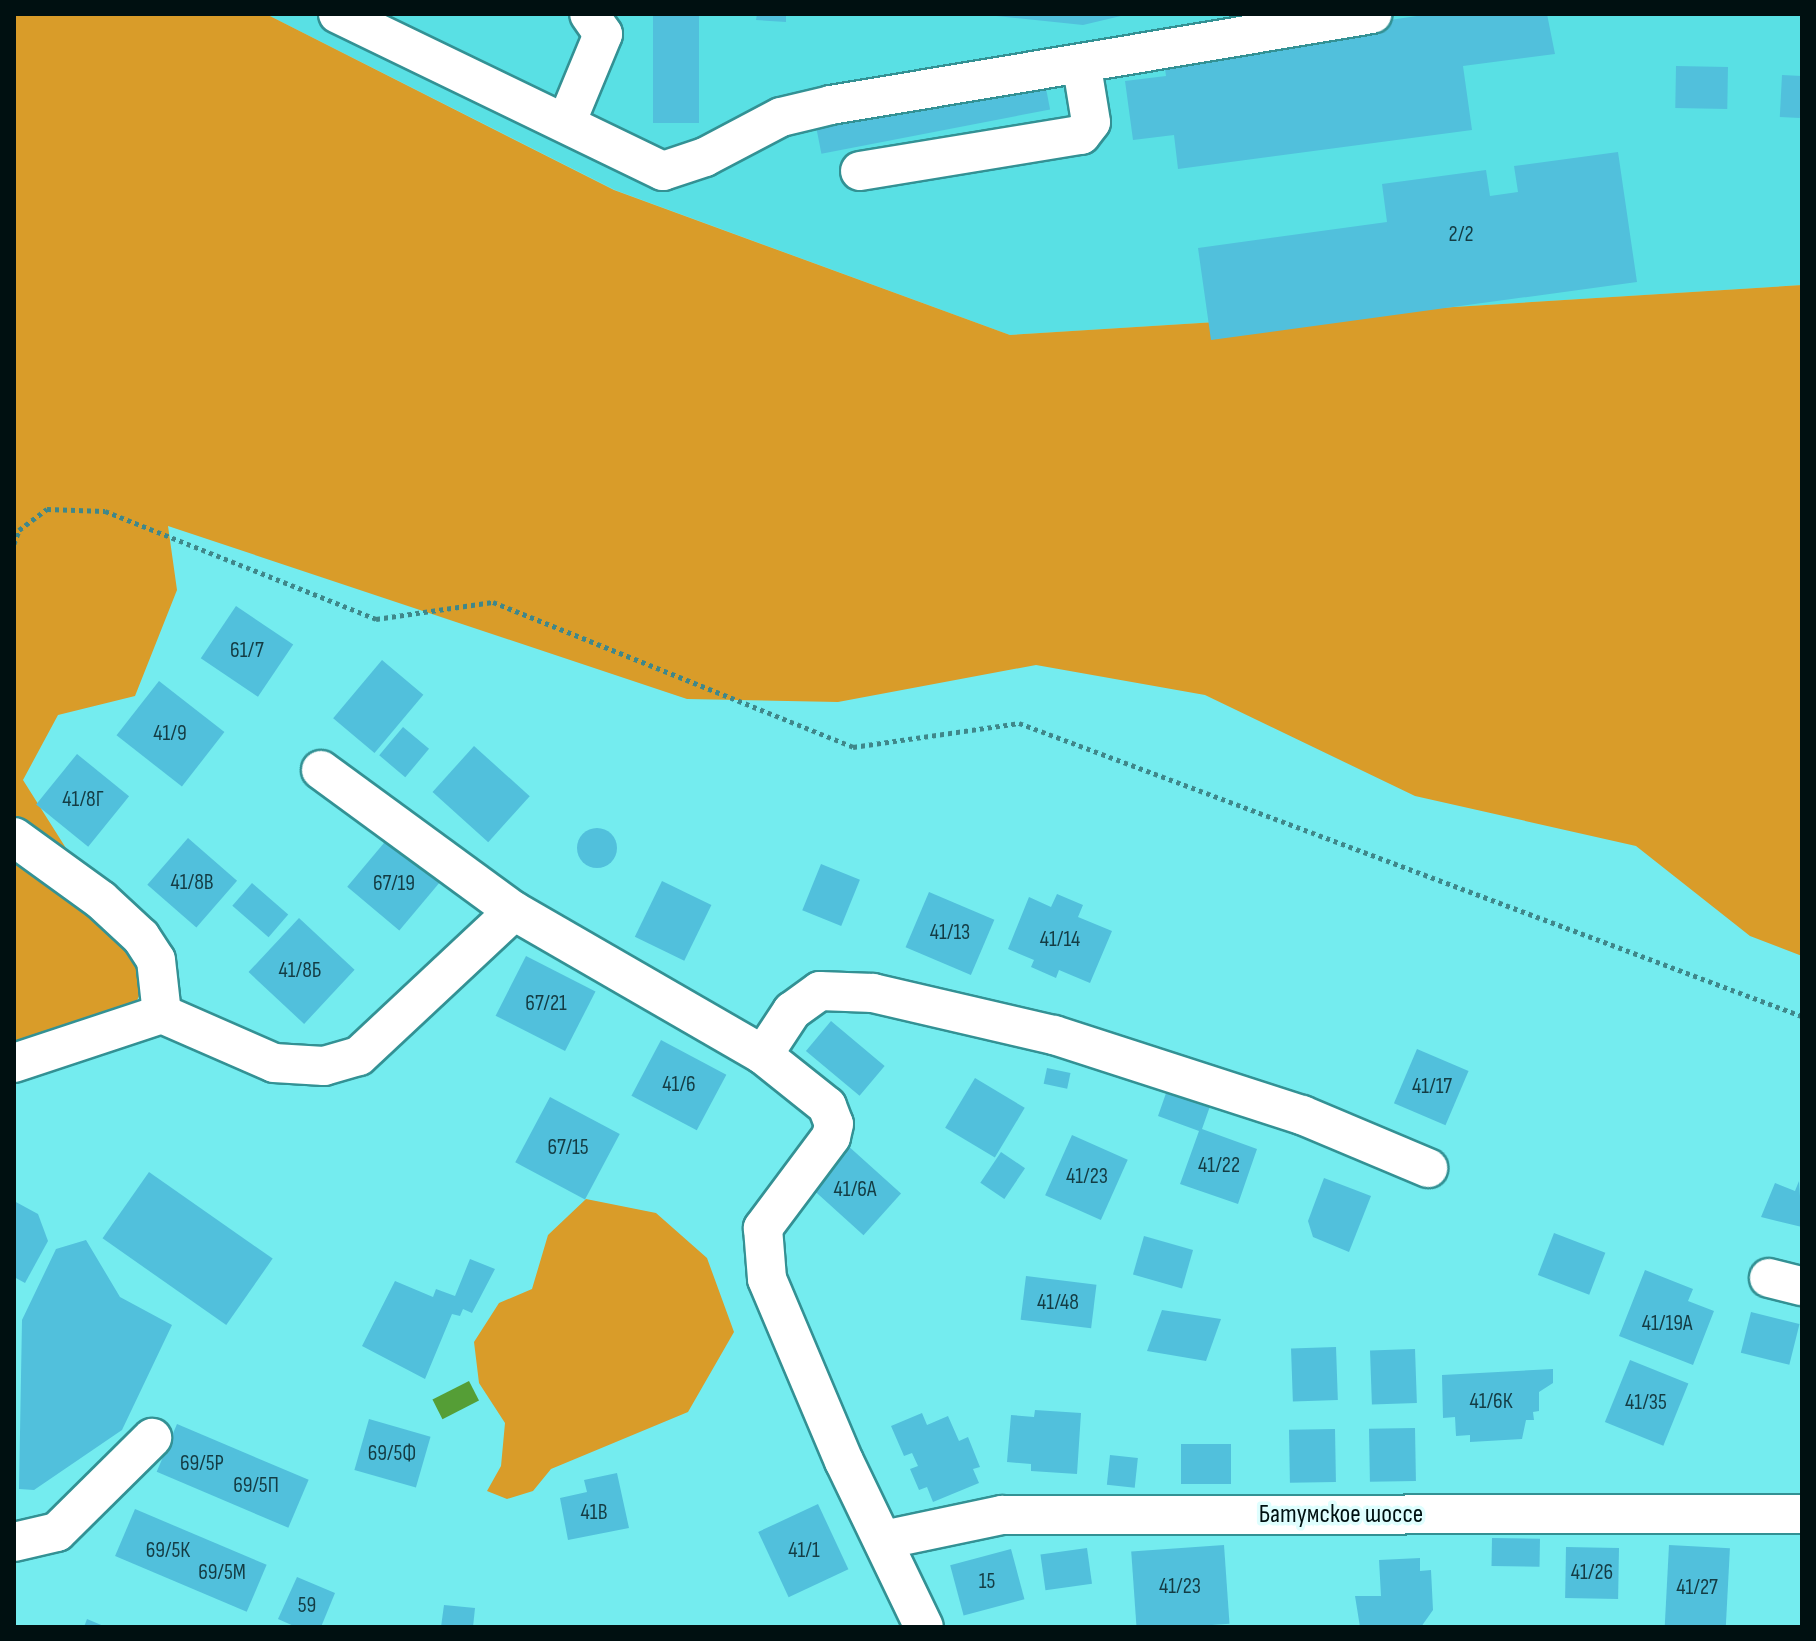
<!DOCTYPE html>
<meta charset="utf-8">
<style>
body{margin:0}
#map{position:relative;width:1816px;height:1641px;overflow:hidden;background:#74ecef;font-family:"Sofia Sans Condensed",sans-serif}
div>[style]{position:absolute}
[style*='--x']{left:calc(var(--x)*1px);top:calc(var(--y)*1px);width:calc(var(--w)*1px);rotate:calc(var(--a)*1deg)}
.built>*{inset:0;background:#59e0e4}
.green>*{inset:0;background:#d99c29}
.water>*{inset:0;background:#559e36;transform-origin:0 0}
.building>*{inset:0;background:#51c0dc;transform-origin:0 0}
.round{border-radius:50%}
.path>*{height:5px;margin-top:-2.5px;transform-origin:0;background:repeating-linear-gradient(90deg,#3f878a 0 4px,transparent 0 8px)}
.roads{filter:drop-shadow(2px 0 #339194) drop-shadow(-2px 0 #339194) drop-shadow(0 2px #339194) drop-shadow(0 -2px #339194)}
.minor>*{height:38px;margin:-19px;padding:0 19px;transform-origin:19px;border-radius:19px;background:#fff}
span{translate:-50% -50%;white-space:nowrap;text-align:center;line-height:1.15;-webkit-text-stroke:7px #dffefe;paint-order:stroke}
.number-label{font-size:22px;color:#143c44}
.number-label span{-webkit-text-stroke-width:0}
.street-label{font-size:26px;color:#001011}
.frame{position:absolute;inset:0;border:16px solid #001011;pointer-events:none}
</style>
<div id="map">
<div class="built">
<i style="clip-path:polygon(266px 14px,1802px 14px,1802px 285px,1010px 335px,615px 190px)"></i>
</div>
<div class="green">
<i style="clip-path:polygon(14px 14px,266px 14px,614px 190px,1010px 335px,1802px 285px,1802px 956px,1750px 936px,1636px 846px,1415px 796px,1205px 695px,1036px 665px,838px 702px,687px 699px,168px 526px,177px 590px,135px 696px,58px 715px,23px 780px,139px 964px,141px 992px,133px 1009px,14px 1046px)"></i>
<i style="clip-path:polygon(586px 1199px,656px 1213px,707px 1258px,734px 1332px,688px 1412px,551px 1469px,533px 1491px,507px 1499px,487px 1491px,501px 1466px,505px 1423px,479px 1383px,474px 1342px,499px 1303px,532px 1289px,548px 1235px)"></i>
</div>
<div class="water">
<i style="left:469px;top:1381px;width:22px;height:41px;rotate:63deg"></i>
</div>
<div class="building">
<i style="left:653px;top:14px;width:46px;height:109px"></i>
<i style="clip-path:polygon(757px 14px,786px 14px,786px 22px,756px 20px)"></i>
<i style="clip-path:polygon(977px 14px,1125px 14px,1125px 15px,1083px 25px)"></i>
<i style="clip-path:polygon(1430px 14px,1547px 14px,1555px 54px,1463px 66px,1472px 130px,1178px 169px,1174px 135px,1133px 140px,1125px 81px,1166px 76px,1163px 54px)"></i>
<i style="left:1676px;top:66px;width:52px;height:42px;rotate:1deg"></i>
<i style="left:1782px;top:75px;width:20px;height:42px;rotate:3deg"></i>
<i style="left:1044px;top:78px;width:32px;height:233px;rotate:79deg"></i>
<i style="clip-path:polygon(1618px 152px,1637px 282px,1211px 340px,1198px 248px,1387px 222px,1382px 184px,1486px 170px,1490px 196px,1518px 192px,1514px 166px)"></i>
<i style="left:236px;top:606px;width:69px;height:63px;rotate:34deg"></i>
<i style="left:382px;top:660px;width:54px;height:76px;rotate:40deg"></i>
<i style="left:159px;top:681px;width:83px;height:69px;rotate:38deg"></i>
<i style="left:403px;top:727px;width:34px;height:37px;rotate:40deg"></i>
<i style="left:474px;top:746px;width:75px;height:62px;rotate:42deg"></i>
<i style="left:77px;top:754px;width:67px;height:65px;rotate:39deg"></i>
<i class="round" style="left:577px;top:828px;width:40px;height:40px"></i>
<i style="left:389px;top:837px;width:68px;height:65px;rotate:40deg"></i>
<i style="left:188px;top:838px;width:65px;height:62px;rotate:41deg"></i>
<i style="left:821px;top:864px;width:42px;height:50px;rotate:22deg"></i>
<i style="left:662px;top:881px;width:55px;height:62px;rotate:26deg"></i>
<i style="left:252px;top:883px;width:48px;height:30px;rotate:41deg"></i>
<i style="left:929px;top:892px;width:71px;height:60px;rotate:23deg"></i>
<i style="clip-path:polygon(1057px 894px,1083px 905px,1078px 917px,1112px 931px,1090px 983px,1059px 970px,1056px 978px,1031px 967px,1034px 960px,1008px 949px,1029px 897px,1051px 907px)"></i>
<i style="left:299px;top:918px;width:76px;height:74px;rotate:43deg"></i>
<i style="left:526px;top:956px;width:78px;height:67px;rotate:27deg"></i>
<i style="left:831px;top:1021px;width:70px;height:39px;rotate:40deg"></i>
<i style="left:661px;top:1040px;width:74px;height:63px;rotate:28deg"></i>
<i style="left:1417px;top:1049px;width:56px;height:59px;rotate:23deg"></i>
<i style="left:1047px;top:1068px;width:24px;height:16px;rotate:12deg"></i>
<i style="clip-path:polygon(1172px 1076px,1215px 1092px,1202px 1129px,1257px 1149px,1238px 1204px,1180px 1184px,1199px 1131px,1158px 1116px)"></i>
<i style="left:975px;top:1078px;width:58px;height:58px;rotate:31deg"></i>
<i style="left:550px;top:1097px;width:79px;height:74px;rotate:28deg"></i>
<i style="left:1072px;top:1135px;width:61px;height:66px;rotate:24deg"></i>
<i style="left:846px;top:1144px;width:74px;height:56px;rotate:42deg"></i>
<i style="left:1001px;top:1152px;width:29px;height:37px;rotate:34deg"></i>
<i style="left:149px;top:1172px;width:151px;height:81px;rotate:35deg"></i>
<i style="clip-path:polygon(1324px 1178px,1371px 1196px,1349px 1252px,1313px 1237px,1308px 1221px)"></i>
<i style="clip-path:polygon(1799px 1181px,1802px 1227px,1761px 1217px,1775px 1183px,1795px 1191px)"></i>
<i style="clip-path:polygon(14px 1201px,38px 1214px,48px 1241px,25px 1283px,14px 1277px)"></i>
<i style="left:1554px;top:1233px;width:55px;height:45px;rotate:21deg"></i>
<i style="left:1144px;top:1236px;width:51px;height:40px;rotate:16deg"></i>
<i style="clip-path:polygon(86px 1240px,120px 1297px,172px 1325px,122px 1430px,34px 1490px,19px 1489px,22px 1320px,56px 1249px)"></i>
<i style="clip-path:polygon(470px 1259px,495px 1269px,472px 1313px,463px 1309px,460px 1316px,452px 1314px,425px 1379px,362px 1346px,395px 1281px,433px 1297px,436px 1289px,455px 1296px)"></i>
<i style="clip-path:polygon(1645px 1270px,1693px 1289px,1688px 1301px,1714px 1311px,1693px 1365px,1619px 1336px)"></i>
<i style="left:1026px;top:1276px;width:71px;height:44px;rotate:7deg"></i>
<i style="clip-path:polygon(1162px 1310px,1221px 1319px,1206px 1361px,1147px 1351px)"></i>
<i style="left:1751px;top:1312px;width:50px;height:42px;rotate:14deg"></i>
<i style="left:1336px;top:1347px;width:53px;height:45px;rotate:88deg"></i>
<i style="left:1415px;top:1349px;width:54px;height:45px;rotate:88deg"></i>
<i style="left:1630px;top:1360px;width:63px;height:67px;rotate:22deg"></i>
<i style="clip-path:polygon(1553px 1369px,1553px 1383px,1539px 1392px,1539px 1411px,1533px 1412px,1534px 1420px,1526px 1420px,1522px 1439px,1470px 1442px,1470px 1435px,1456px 1436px,1455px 1417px,1443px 1418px,1442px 1375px)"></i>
<i style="clip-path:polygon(1035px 1410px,1081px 1413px,1077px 1474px,1031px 1471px,1031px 1464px,1007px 1462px,1011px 1415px,1034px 1417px)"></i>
<i style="clip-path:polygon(922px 1413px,927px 1425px,948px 1416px,959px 1441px,968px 1437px,980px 1467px,973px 1469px,979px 1483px,933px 1502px,927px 1487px,919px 1490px,910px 1469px,918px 1466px,912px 1453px,904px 1456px,891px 1426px)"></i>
<i style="left:369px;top:1419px;width:64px;height:53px;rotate:16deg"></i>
<i style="left:177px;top:1424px;width:143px;height:52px;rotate:23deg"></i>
<i style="left:1415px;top:1428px;width:53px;height:46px;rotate:89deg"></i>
<i style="left:1335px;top:1429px;width:53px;height:46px;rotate:89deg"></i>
<i style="left:1181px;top:1444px;width:50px;height:40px"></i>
<i style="left:1110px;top:1455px;width:28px;height:30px;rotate:6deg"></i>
<i style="clip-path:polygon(617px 1473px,629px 1528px,568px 1540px,560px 1498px,587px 1492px,584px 1480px)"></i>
<i style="left:818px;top:1504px;width:72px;height:66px;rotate:65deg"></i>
<i style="left:135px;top:1509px;width:143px;height:51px;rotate:23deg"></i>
<i style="left:1492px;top:1538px;width:48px;height:28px;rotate:1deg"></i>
<i style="left:1224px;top:1545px;width:79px;height:93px;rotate:86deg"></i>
<i style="left:1669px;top:1545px;width:61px;height:82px;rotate:3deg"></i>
<i style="left:1566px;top:1547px;width:53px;height:51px;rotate:1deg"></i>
<i style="left:1087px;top:1548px;width:36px;height:47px;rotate:82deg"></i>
<i style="left:1011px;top:1549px;width:52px;height:63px;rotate:75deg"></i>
<i style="clip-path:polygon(1420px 1558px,1420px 1571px,1431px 1570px,1433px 1610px,1421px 1627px,1360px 1627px,1355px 1596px,1381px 1596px,1379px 1560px)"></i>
<i style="clip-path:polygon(297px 1577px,335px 1593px,321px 1627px,296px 1627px,278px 1619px)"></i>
<i style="clip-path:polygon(444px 1605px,475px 1608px,473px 1627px,441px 1627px)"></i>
<i style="clip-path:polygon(87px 1619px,106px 1627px,84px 1627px)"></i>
</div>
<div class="path">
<i style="--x:14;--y:544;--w:15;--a:-70"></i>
<i style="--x:19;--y:530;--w:35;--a:-37"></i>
<i style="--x:47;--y:509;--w:58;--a:2"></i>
<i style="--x:105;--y:511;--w:292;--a:21.7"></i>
<i style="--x:376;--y:619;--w:118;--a:-8.3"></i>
<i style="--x:493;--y:602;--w:388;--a:21.9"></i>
<i style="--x:853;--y:747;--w:168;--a:-8.2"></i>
<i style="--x:1019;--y:723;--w:836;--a:20.52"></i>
</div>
<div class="roads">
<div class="minor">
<i style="--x:338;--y:14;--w:361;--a:25.8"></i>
<i style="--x:663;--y:171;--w:44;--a:-18.4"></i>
<i style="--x:705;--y:157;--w:86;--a:-27.8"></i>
<i style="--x:781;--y:117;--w:51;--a:-13.5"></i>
<i style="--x:831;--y:105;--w:549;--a:-9.55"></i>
<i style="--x:567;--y:121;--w:94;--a:-67.5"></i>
<i style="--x:603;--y:34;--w:24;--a:-125"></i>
<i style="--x:860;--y:171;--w:224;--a:-9.3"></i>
<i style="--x:1081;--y:135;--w:16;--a:-52"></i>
<i style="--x:1091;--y:122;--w:56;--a:-99.3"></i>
<i style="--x:321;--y:770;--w:239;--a:36.2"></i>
<i style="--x:514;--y:911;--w:288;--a:30"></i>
<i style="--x:763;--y:1055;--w:82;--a:38.6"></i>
<i style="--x:827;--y:1106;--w:19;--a:69"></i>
<i style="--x:834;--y:1124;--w:13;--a:103"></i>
<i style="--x:831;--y:1137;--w:114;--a:126.8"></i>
<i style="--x:763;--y:1228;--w:51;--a:85.5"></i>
<i style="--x:767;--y:1279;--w:198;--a:67.1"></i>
<i style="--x:844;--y:1461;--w:184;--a:64.3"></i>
<i style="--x:14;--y:837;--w:107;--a:35.9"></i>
<i style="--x:101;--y:900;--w:54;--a:42.8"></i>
<i style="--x:141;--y:937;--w:27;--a:57"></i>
<i style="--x:156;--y:960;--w:54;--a:83.7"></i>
<i style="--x:162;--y:1014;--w:156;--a:161.7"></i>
<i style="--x:162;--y:1014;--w:122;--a:23.6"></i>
<i style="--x:274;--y:1063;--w:50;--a:3.4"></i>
<i style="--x:324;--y:1066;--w:36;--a:-16"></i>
<i style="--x:359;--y:1056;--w:212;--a:-43.1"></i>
<i style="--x:763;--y:1055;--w:53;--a:-56.6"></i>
<i style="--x:792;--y:1011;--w:34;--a:-36"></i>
<i style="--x:820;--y:991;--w:53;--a:2.2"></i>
<i style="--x:873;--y:993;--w:186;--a:13.1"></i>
<i style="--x:1054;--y:1035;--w:261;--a:17.9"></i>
<i style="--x:1302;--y:1115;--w:137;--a:22.8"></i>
<i style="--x:1769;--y:1278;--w:34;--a:14"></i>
<i style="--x:883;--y:1540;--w:122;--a:-11.9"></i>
<i style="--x:1002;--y:1515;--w:800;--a:-0.07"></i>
<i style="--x:14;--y:1542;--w:44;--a:-13.1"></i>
<i style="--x:57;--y:1532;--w:134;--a:-44.7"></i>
</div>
</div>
<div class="number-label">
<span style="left:1461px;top:235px">2/2</span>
<span style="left:247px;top:651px">61/7</span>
<span style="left:170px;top:734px">41/9</span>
<span style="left:83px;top:800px">41/8Г</span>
<span style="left:192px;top:883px">41/8В</span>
<span style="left:394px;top:884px">67/19</span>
<span style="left:950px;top:933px">41/13</span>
<span style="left:1060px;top:940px">41/14</span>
<span style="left:300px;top:971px">41/8Б</span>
<span style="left:546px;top:1004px">67/21</span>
<span style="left:679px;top:1085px">41/6</span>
<span style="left:1432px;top:1087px">41/17</span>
<span style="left:568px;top:1148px">67/15</span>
<span style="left:1219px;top:1166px">41/22</span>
<span style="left:1087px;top:1177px">41/23</span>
<span style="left:855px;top:1190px">41/6А</span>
<span style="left:1058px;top:1303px">41/48</span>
<span style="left:1667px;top:1324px">41/19А</span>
<span style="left:1491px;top:1402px">41/6К</span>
<span style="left:1646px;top:1403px">41/35</span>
<span style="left:392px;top:1454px">69/5Ф</span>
<span style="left:202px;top:1464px">69/5Р</span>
<span style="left:256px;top:1486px">69/5П</span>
<span style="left:594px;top:1513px">41В</span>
<span style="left:168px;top:1551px">69/5К</span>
<span style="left:804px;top:1551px">41/1</span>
<span style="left:222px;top:1573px">69/5М</span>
<span style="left:1592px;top:1573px">41/26</span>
<span style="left:987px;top:1582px">15</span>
<span style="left:1180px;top:1587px">41/23</span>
<span style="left:1697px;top:1588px">41/27</span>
<span style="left:307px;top:1606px">59</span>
</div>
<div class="street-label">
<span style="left:1341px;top:1515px">Батумское шоссе</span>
</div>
<div class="frame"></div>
</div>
